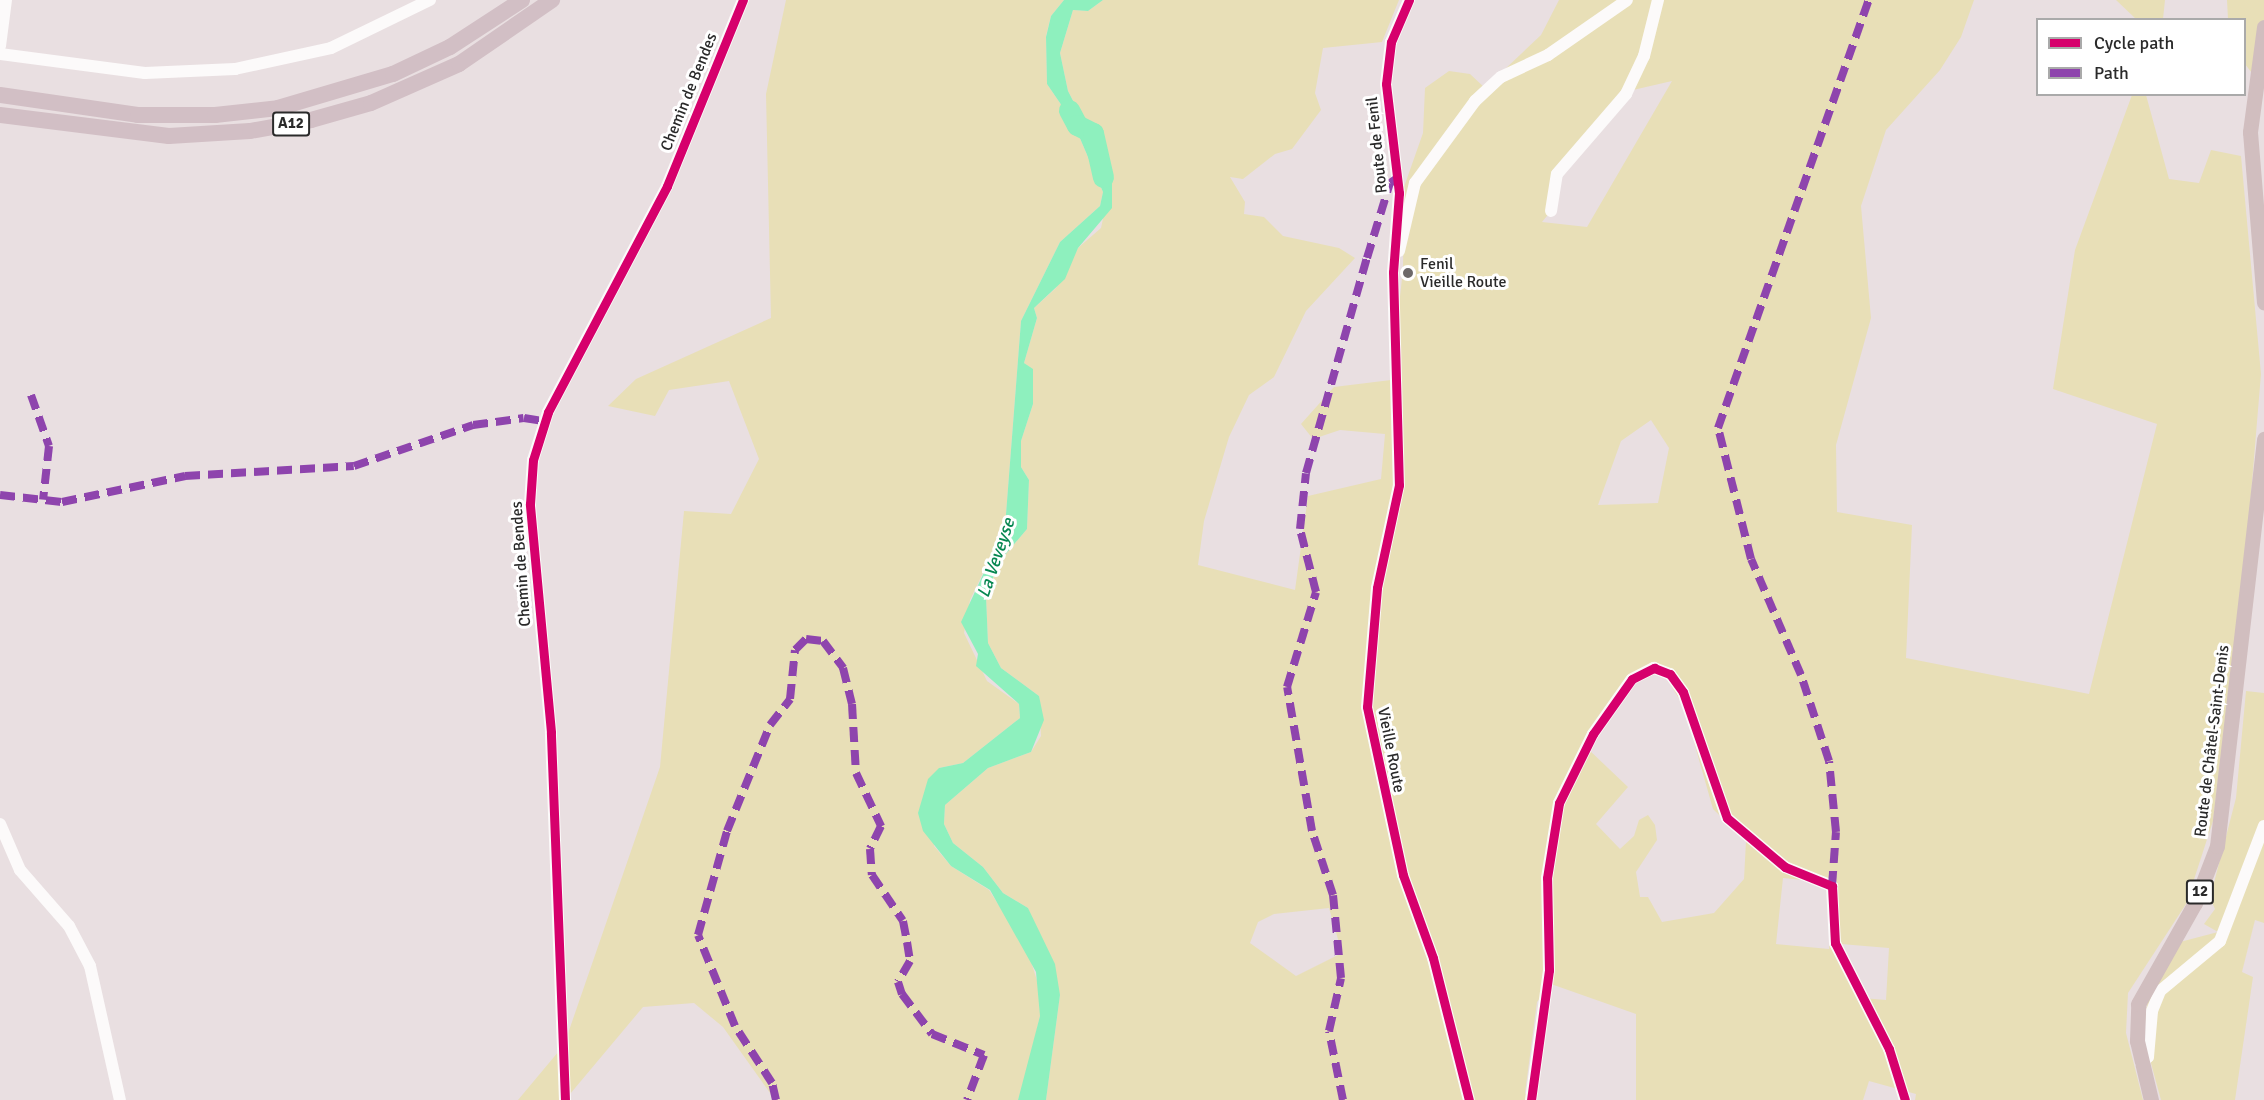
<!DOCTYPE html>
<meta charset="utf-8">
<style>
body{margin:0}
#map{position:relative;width:2264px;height:1100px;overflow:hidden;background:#e9dfe1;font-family:Signika,sans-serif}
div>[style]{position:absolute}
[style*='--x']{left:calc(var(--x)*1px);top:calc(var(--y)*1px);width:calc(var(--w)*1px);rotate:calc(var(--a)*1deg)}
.green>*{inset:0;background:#e8dfb7}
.water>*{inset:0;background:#8ef0be}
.river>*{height:21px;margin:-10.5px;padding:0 10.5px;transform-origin:10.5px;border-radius:10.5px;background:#8ef0be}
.minor>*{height:12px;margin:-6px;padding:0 6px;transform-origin:6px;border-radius:6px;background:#fcfafa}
.major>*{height:15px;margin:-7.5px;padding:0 7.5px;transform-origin:7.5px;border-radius:7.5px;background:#d1bebf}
.highway>*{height:16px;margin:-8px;padding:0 8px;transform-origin:8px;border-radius:8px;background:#d2bfc5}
.quiet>*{height:8px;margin-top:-4px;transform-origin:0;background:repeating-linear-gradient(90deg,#8e44ad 0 15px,transparent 0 23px)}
.cycleway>*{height:9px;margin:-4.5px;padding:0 4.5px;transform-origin:4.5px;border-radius:4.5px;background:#d6006c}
.dots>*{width:16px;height:16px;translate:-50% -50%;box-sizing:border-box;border:3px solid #fff;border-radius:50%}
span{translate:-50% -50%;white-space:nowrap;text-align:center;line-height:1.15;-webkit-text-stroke:6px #fff;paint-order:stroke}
.shield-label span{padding:2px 4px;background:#fff;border:2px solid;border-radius:4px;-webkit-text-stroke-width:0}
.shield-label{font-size:15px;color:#2a2a2a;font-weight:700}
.street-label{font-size:16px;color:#2a2a2a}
.poi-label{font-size:16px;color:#2a2a2a}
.left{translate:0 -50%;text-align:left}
.water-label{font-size:18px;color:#078751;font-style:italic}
.legend{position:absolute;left:2036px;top:18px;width:210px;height:78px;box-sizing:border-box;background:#fff;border:2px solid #aaa;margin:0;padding:8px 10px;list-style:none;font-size:18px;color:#2a2a2a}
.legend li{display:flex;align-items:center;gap:12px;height:30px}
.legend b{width:30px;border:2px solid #aaa}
</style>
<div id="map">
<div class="green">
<i style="clip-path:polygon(786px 0,1064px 0,1051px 16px,1046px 36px,1047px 84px,1073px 122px,1103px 192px,1100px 206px,1060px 242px,1021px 321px,1005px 527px,970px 600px,964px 633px,987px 681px,1019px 704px,1020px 718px,963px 763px,939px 768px,934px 846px,951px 866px,989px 890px,1027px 949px,1040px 990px,1040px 1016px,1026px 1077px,1018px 1100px,775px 1100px,723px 1027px,694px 1003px,643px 1007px,565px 1100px,518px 1100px,564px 1045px,660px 767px,684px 511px,731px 514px,759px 459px,729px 381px,669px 390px,655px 416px,608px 406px,636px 379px,771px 318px,766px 94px)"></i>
<i style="clip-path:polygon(evenodd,1103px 0,1399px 0,1382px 42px,1323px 48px,1315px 93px,1321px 110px,1292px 149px,1275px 154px,1243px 179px,1230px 177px,1245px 202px,1244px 214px,1264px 217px,1283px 236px,1339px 248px,1355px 258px,1306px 311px,1274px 377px,1249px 395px,1229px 437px,1204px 521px,1198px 565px,1295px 590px,1308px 496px,1381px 479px,1385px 434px,1340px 430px,1313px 439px,1301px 424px,1334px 387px,1391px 380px,1403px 269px,1404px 187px,1423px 133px,1425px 88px,1449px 71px,1470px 74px,1485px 88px,1541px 35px,1559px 0,1974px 0,1961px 37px,1940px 70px,1886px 130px,1861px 206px,1871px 318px,1836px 445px,1837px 512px,1912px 525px,1906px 658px,2089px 694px,2157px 424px,2053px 389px,2075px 250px,2132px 95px,2146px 95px,2169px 179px,2199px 183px,2211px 150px,2241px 156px,2261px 374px,2247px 542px,2213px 821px,2186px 904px,2128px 993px,2126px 1033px,2143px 1100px,1915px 1100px,1916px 1094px,1869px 1081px,1863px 1100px,1636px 1100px,1636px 1014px,1551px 984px,1537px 1002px,1525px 1093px,1531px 1100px,1046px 1100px,1060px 995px,1028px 908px,1003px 893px,983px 867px,953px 843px,944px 824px,945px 805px,988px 768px,1031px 752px,1041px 736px,1039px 696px,1001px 668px,988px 643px,986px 596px,999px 562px,1027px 529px,1029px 480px,1021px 467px,1021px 441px,1033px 404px,1033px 370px,1024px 363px,1037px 318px,1034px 308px,1056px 288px,1078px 248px,1101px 228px,1112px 177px,1068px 91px,1060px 53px,1073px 10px,1088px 11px,1103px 0,1672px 81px,1587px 227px,1542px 222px,1551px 211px,1557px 174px,1633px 90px,1672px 81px,1103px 0,1651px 420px,1669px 448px,1658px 503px,1598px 505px,1621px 441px,1651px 420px,1103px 0,1655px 674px,1667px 679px,1684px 707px,1713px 809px,1746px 841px,1744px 879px,1714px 913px,1662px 922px,1648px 897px,1640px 897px,1636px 872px,1657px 840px,1655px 825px,1648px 815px,1639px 820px,1634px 836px,1620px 849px,1596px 824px,1628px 787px,1587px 748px,1630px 686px,1655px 674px,1103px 0,1783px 878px,1836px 883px,1829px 949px,1776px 944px,1783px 878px,1103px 0,1329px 908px,1342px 953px,1296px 976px,1250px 943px,1258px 922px,1274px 914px,1329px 908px,1103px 0,1841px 944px,1889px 948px,1886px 1000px,1862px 998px,1841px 944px)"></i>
<i style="clip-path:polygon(2116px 0,2165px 0,2163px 19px,2136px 19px)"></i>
<i style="clip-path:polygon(2227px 0,2264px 0,2264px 89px,2245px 64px,2244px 20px,2228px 19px)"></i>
<i style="clip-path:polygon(2246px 691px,2264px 693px,2264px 923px,2255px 920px,2242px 972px,2253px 977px,2235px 1100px,2161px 1100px,2142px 1030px,2149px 995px,2180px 942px,2218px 932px,2204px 924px,2215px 909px,2210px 898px,2236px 798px)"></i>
</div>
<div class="water">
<i style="clip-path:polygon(1064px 0,1103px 0,1088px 11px,1073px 10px,1060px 53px,1068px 91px,1112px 177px,1112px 208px,1078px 248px,1065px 279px,1034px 308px,1037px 318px,1024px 363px,1033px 369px,1033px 404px,1021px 441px,1021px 467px,1029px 480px,1027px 529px,999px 562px,986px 596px,988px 643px,1001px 668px,1039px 696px,1044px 720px,1031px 752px,988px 768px,945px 805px,944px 824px,953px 843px,983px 867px,1003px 893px,1028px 908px,1055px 964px,1060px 995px,1046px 1100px,1018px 1100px,1040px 1016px,1036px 972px,990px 890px,951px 866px,923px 831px,918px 813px,928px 779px,939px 768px,963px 763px,1020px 718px,1019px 704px,976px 666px,978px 654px,961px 622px,1005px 527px,1021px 321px,1060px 242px,1100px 206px,1103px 192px,1073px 122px,1047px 84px,1046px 37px,1051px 16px)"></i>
</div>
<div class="river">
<i style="--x:1069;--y:110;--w:17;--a:62"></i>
<i style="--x:1077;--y:125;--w:18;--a:27"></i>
<i style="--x:1093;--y:133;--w:45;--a:77.2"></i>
</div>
<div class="minor">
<i style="--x:1409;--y:0;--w:46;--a:113.2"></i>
<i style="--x:1391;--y:42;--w:42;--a:96.8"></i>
<i style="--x:1386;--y:84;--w:110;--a:83.2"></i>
<i style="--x:1399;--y:193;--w:79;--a:94.3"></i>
<i style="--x:1393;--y:272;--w:213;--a:88.4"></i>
<i style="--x:1399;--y:485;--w:105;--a:102.1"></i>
<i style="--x:1377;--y:588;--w:119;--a:94.8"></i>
<i style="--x:1367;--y:707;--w:172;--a:77.9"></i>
<i style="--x:1403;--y:875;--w:88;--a:70.1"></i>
<i style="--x:1433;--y:958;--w:146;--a:75.8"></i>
<i style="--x:0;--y:46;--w:46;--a:-82.6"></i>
<i style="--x:0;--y:54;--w:146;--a:7.5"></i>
<i style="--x:145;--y:73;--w:90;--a:-2.5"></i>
<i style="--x:235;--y:69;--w:98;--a:-12.3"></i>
<i style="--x:331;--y:48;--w:110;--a:-25.9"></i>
<i style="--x:1551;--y:211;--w:37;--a:-81"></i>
<i style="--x:1557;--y:174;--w:106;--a:-49.2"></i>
<i style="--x:1626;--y:94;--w:42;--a:-64.7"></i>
<i style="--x:1644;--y:56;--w:58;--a:-76"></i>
<i style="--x:1399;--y:251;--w:70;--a:-76.8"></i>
<i style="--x:1415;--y:183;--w:102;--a:-53.8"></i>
<i style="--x:1475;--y:101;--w:35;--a:-43"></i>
<i style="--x:1501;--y:77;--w:52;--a:-25.1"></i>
<i style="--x:1548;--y:55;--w:96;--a:-34.8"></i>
<i style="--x:0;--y:824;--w:50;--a:66.5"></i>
<i style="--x:20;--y:870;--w:74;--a:48.8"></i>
<i style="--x:69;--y:926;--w:45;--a:62.3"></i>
<i style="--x:90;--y:966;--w:137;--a:77.4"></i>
<i style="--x:2141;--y:1063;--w:9;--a:-41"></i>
<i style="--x:2148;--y:1057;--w:46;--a:-85"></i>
<i style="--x:2152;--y:1011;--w:22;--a:-68"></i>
<i style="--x:2160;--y:991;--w:78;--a:-39.8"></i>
<i style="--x:2220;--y:941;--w:123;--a:-69.1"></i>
<i style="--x:565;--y:1100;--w:368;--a:-92.2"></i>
<i style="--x:551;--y:732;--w:229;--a:-95.3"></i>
<i style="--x:530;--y:504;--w:44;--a:-86.1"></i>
<i style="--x:533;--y:460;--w:50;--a:-72.6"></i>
<i style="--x:548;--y:412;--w:255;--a:-62.2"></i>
<i style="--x:667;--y:186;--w:201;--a:-67.8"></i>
<i style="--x:1531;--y:1100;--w:131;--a:-82.1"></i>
<i style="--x:1549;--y:970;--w:92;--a:-91.2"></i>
<i style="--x:1547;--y:878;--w:76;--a:-80.9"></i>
<i style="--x:1559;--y:803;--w:77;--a:-63.8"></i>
<i style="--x:1593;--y:734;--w:67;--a:-54.7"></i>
<i style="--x:1632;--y:679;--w:25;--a:-27"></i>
<i style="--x:1654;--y:668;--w:17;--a:21"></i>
<i style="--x:1670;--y:674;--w:22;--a:54"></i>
<i style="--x:1683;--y:692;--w:133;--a:70.8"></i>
<i style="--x:1727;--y:818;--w:76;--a:40.2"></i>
<i style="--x:1785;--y:867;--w:51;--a:22"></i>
<i style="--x:1832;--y:886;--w:57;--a:87"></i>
<i style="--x:1835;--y:943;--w:119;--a:63"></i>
<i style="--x:1889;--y:1049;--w:53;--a:72.6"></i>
</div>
<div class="major">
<i style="--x:2264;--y:27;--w:106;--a:97.6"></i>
<i style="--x:2250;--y:132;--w:171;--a:85.3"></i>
<i style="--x:2151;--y:1100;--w:61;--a:-103.3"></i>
<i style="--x:2137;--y:1041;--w:37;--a:-88"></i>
<i style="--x:2138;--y:1004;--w:116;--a:-60.6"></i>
<i style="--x:2195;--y:903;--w:61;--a:-68.9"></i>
<i style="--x:2217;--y:846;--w:410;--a:-83.4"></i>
</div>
<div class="highway">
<i style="--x:0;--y:95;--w:139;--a:8.2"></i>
<i style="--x:138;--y:115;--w:77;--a:0"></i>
<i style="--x:215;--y:115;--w:63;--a:-6.3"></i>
<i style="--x:278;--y:108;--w:120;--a:-16.5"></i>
<i style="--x:393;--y:74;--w:63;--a:-25.3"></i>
<i style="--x:450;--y:47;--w:86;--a:-33.1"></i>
<i style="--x:0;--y:115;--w:170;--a:7.1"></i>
<i style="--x:169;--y:136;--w:81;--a:-3.5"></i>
<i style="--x:250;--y:131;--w:62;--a:-10.2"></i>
<i style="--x:311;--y:120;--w:62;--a:-15.8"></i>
<i style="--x:371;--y:103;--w:96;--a:-23.9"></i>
<i style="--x:459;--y:64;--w:113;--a:-34.5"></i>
</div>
<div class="quiet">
<i style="--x:31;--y:395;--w:54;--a:70.6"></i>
<i style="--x:49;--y:446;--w:54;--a:96.3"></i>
<i style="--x:0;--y:495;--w:62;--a:6.4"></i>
<i style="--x:62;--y:502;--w:126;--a:-11.9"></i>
<i style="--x:185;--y:476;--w:169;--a:-3.4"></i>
<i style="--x:354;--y:466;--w:126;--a:-19"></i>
<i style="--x:473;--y:425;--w:51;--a:-7.8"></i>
<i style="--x:524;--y:418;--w:20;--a:9"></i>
<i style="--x:1832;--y:886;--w:54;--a:-85.8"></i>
<i style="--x:1836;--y:832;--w:71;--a:-95.6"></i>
<i style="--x:1829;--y:761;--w:90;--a:-108"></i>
<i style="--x:1801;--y:675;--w:126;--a:-113.3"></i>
<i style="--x:1751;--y:559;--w:135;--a:-104.1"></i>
<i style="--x:1718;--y:428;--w:454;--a:-70.6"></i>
<i style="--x:776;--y:1100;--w:17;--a:-103"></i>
<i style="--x:772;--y:1083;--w:68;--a:-123"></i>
<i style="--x:735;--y:1026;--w:98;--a:-112.1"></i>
<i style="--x:698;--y:935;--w:108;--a:-74.4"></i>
<i style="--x:727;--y:831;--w:114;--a:-67.9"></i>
<i style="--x:770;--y:725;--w:33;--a:-52"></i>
<i style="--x:790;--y:699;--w:49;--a:-84.2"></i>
<i style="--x:795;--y:650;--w:16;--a:-45"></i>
<i style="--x:806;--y:639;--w:17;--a:7"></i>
<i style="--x:823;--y:641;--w:34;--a:53"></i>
<i style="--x:843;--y:668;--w:37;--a:76"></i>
<i style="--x:852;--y:704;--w:69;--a:86.7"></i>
<i style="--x:856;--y:773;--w:59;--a:64.7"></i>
<i style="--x:881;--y:826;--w:25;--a:116"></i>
<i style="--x:870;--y:849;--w:26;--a:86"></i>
<i style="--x:872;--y:875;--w:55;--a:56"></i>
<i style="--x:903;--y:921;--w:21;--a:79"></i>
<i style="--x:907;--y:942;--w:19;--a:81"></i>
<i style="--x:910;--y:961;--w:24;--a:120"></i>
<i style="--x:898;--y:982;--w:13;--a:72"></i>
<i style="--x:902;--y:994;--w:50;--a:53.1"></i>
<i style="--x:932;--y:1034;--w:56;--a:22"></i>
<i style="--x:984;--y:1055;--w:48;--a:110.7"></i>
<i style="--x:1343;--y:1100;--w:70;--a:-101.5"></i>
<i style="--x:1329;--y:1031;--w:54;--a:-77.2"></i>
<i style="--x:1341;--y:978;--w:83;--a:-95.5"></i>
<i style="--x:1333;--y:895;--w:67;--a:-108.2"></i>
<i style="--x:1312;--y:831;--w:146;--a:-99.8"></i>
<i style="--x:1287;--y:687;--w:99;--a:-73"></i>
<i style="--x:1316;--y:592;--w:65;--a:-104.3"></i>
<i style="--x:1300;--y:529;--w:56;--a:-83.9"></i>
<i style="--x:1306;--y:473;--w:223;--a:-74.2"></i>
<i style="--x:1367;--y:258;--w:78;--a:-73"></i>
<i style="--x:1390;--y:183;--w:7;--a:-34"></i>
</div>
<div class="cycleway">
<i style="--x:1409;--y:0;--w:46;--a:113.2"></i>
<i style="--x:1391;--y:42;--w:42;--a:96.8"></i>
<i style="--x:1386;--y:84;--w:110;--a:83.2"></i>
<i style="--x:1399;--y:193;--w:79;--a:94.3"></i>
<i style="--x:1393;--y:272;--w:213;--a:88.4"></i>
<i style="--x:1399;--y:485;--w:105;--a:102.1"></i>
<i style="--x:1377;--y:588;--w:119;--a:94.8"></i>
<i style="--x:1367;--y:707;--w:172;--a:77.9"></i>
<i style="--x:1403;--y:875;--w:88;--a:70.1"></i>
<i style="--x:1433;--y:958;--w:146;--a:75.8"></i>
<i style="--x:565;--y:1100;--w:368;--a:-92.2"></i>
<i style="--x:551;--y:732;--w:229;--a:-95.3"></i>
<i style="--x:530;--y:504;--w:44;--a:-86.1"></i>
<i style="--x:533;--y:460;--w:50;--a:-72.6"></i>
<i style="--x:548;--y:412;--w:255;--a:-62.2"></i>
<i style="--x:667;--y:186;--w:201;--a:-67.8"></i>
<i style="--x:1531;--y:1100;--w:131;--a:-82.1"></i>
<i style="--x:1549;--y:970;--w:92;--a:-91.2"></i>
<i style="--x:1547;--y:878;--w:76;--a:-80.9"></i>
<i style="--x:1559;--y:803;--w:77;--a:-63.8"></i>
<i style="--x:1593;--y:734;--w:67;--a:-54.7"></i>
<i style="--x:1632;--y:679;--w:25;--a:-27"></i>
<i style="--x:1654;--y:668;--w:17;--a:21"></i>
<i style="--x:1670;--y:674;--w:22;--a:54"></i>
<i style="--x:1683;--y:692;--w:133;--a:70.8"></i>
<i style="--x:1727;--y:818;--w:76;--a:40.2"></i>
<i style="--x:1785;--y:867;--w:51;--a:22"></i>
<i style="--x:1832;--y:886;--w:57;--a:87"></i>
<i style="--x:1835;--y:943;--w:119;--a:63"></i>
<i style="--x:1889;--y:1049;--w:53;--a:72.6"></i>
</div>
<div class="dots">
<i style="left:1408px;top:273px;background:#6d696a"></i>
</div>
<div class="shield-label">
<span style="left:291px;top:124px">A12</span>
<span style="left:2200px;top:892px">12</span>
</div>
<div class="street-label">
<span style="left:689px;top:92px;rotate:-68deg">Chemin de Bendes</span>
<span style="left:1377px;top:145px;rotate:-96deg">Route de Fenil</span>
<span style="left:521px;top:564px;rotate:-94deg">Chemin de Bendes</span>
<span style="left:2212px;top:741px;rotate:-83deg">Route de Châtel-Saint-Denis</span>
<span style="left:1391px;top:750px;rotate:79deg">Vieille Route</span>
</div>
<div class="poi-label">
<span class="left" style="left:1420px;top:273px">Fenil<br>Vieille Route</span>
</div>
<div class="water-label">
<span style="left:996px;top:558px;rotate:-71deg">La Veveyse</span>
</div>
<ul class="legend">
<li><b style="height:8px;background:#d6006c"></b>Cycle path</li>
<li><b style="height:8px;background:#8e44ad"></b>Path</li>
</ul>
</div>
